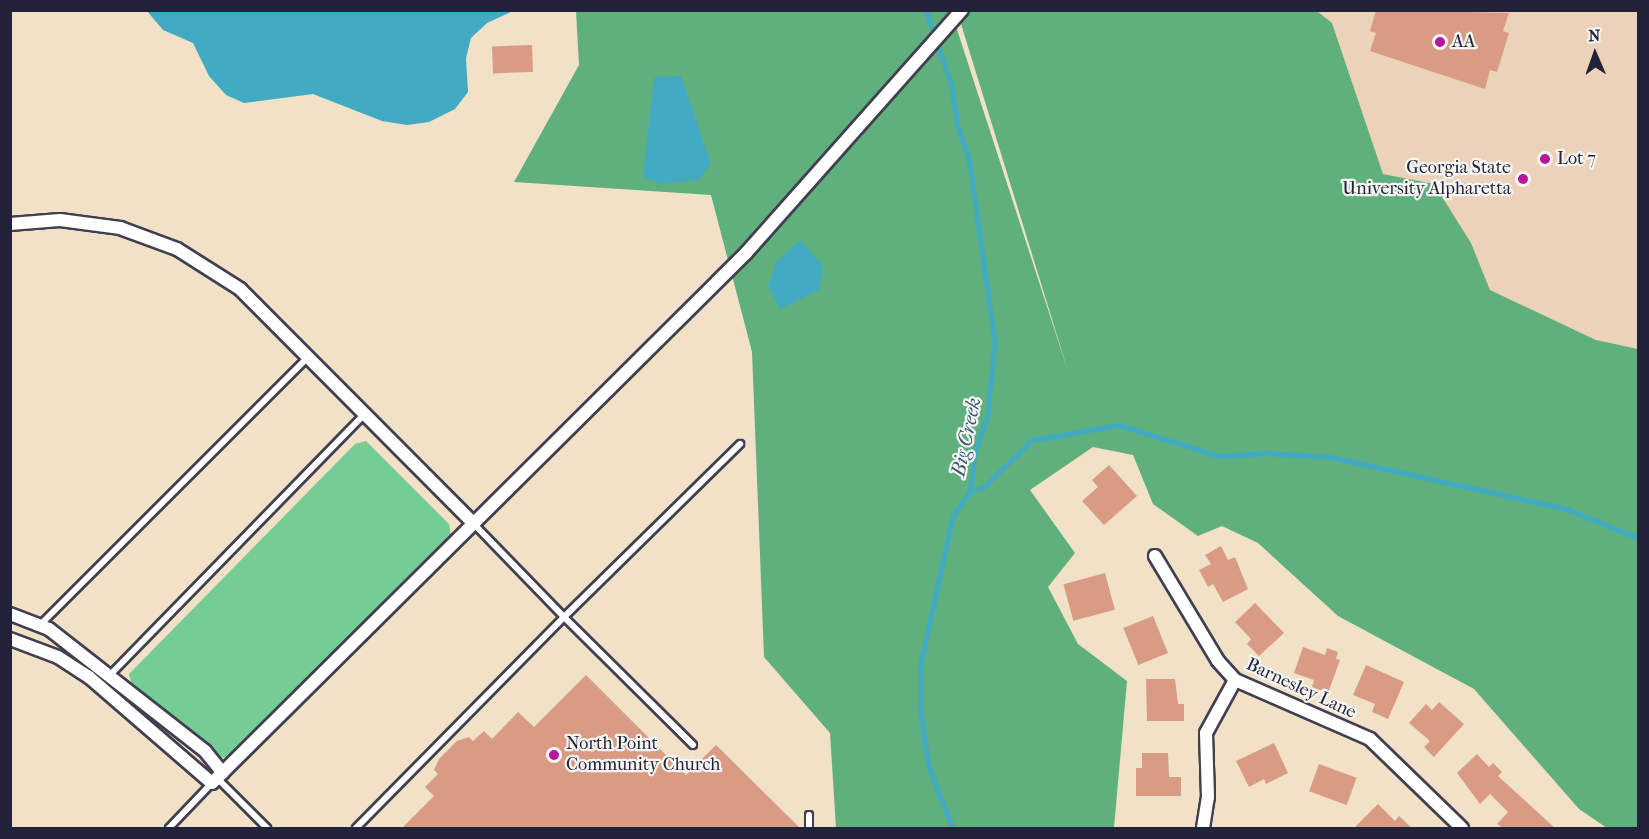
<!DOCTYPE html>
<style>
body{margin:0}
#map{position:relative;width:1649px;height:839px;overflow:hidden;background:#f1e1c6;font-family:"IM FELL French Canon",serif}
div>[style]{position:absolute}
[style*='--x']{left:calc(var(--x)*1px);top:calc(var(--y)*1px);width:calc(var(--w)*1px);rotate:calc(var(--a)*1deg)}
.built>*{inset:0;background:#ebd2b8}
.green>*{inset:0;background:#76cd93}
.forest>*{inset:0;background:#60b07d}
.water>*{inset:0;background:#42aac2}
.stream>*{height:4.5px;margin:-2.25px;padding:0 2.25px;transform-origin:2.25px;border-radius:2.25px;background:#42aac2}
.building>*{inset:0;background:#da9b84;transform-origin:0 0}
.roads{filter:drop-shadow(2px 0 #413f50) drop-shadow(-2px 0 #413f50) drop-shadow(0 2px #413f50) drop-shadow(0 -2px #413f50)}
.service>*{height:6px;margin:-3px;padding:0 3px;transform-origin:3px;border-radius:3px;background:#fff}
.minor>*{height:12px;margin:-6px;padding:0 6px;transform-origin:6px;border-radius:6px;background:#fff}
.dots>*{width:16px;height:16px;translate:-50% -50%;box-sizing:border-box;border:3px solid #f6f6f2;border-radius:50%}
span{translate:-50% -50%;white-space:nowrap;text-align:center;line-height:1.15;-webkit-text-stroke:4.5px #f6f6f2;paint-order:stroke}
.poi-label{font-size:18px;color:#22223b}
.left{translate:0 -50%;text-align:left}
.right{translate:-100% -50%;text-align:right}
.street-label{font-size:18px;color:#22223b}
.water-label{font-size:20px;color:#2f5871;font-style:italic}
.frame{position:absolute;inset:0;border:12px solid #22223b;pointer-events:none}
.north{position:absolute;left:1565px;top:24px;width:60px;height:60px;-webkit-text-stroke:4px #f6f6f2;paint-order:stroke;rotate:358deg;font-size:16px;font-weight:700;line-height:24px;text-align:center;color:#22223b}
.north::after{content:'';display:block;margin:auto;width:21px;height:27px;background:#22223b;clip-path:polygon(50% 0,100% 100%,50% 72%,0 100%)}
</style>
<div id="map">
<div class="built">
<i style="clip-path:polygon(1317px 11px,1638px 11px,1638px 349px,1596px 340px,1490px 290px,1471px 243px,1434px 185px,1383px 174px,1332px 23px)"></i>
</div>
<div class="green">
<i style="clip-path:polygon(366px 441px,449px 524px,451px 536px,230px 757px,217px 758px,131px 682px,129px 674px,355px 444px)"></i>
</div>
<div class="forest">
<i style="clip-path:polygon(576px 11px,951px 11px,1068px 371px,957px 11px,1317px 11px,1332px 23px,1383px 174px,1434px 184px,1471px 243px,1490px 290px,1596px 340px,1638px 349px,1638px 828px,1607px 828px,1579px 809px,1474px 689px,1338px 616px,1258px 543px,1222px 526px,1198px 536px,1153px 504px,1133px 455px,1093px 447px,1030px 490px,1075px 553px,1048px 587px,1078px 644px,1127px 681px,1114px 828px,836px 828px,830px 733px,764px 657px,752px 352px,711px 195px,514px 182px,579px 65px)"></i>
</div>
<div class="water">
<i style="clip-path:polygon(147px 11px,513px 11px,487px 23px,471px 38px,466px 58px,468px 92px,455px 109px,429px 122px,407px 125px,382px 121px,313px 94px,244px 103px,226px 95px,209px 76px,193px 43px,163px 30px)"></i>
<i style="clip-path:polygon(681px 76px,711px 163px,699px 180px,660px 184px,643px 177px,654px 77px)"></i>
<i style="clip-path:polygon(800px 240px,823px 266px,819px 290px,780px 309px,768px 286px,776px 262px)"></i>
</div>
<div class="stream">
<i style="--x:926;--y:10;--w:80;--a:71.1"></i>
<i style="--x:952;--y:86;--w:37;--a:82"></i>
<i style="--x:957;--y:123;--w:36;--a:71"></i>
<i style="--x:969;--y:157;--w:188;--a:82"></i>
<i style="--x:995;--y:343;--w:72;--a:95.6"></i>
<i style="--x:988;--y:415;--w:40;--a:108.9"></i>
<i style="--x:975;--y:453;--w:39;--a:97"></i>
<i style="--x:970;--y:492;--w:30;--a:124"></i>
<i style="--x:953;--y:517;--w:150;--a:102.3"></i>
<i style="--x:921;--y:664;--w:50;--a:90"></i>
<i style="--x:921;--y:714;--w:54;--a:81.4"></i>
<i style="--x:929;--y:767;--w:66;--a:68.5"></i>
<i style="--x:970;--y:492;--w:15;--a:-20"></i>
<i style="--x:984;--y:487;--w:67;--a:-44.4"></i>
<i style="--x:1032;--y:440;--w:88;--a:-9.8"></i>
<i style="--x:1119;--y:425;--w:106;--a:17.1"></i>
<i style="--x:1220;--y:456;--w:47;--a:-3.7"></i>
<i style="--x:1267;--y:453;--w:64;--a:3.6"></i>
<i style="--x:1331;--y:457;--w:242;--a:12.4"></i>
<i style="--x:1567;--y:509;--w:77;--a:22.2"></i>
</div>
<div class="building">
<i style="clip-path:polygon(1376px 10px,1509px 13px,1503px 31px,1509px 33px,1497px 72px,1490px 70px,1485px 89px,1370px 51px,1376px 33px,1370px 31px)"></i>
<i style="left:532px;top:45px;width:27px;height:40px;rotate:88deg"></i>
<i style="clip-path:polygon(1109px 465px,1137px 496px,1104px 525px,1082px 501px,1098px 487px,1092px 480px)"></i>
<i style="clip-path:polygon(1221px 546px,1228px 560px,1235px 557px,1248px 589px,1223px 602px,1213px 584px,1208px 587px,1199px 570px,1211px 564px,1205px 555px)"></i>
<i style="left:1105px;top:573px;width:38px;height:43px;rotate:75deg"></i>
<i style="clip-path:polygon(1255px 603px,1284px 633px,1259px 656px,1247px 644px,1251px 639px,1235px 622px)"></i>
<i style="left:1153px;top:616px;width:40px;height:32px;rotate:68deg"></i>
<i style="clip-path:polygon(1303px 647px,1325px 655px,1327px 648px,1338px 652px,1336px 659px,1340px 660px,1328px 693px,1312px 687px,1314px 680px,1294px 673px)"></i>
<i style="clip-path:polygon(1366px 665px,1404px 682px,1388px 719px,1372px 712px,1375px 704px,1353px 695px)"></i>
<i style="clip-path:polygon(586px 675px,686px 775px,716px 745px,800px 828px,402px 828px,434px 796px,425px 787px,438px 774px,434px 770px,439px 759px,457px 741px,469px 737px,473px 741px,484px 731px,492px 739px,518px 712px,534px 727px)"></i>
<i style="clip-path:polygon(1146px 679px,1175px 679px,1178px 704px,1184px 704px,1184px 721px,1147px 721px)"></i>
<i style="clip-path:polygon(1439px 702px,1464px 724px,1434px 757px,1424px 747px,1430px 741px,1409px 723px,1426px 704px,1432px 710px)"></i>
<i style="clip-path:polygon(1274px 743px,1288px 773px,1266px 784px,1264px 779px,1249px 787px,1236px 761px)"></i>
<i style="clip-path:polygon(1142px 753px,1168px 753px,1169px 777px,1181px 777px,1181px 796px,1136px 796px,1136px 768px,1142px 768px)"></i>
<i style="clip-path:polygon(1477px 754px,1489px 767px,1493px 763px,1502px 772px,1498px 776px,1555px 828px,1503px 828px,1497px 824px,1508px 812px,1490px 794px,1480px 804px,1457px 773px)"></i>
<i style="left:1319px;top:764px;width:40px;height:29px;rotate:20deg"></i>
<i style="clip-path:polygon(1378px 804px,1395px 821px,1399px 816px,1412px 828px,1354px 828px)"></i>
</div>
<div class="roads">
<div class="service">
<i style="--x:40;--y:625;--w:379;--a:-45"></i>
<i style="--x:108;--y:677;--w:368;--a:-45.7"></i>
<i style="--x:693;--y:745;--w:182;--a:-135.2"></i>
<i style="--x:564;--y:617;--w:247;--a:-44.5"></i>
<i style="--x:217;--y:778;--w:71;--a:45"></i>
<i style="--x:809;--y:815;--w:13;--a:90"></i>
<i style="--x:169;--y:828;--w:62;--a:-46.3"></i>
<i style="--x:356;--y:828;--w:296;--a:-45.4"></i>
<i style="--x:564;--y:617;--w:131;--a:-134.1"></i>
</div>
<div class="minor">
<i style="--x:10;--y:224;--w:50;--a:-4.6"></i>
<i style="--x:60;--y:220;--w:61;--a:7.6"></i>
<i style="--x:120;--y:228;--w:61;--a:20.2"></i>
<i style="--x:177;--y:249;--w:75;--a:32.4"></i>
<i style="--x:240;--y:289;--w:330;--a:45.1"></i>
<i style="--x:1155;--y:556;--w:122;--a:59"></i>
<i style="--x:1218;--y:661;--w:25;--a:48"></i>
<i style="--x:1235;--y:680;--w:147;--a:23.6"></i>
<i style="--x:1370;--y:739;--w:128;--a:44.1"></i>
<i style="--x:10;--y:614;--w:42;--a:21"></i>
<i style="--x:49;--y:629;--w:198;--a:38"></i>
<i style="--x:205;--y:751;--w:28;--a:51"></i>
<i style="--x:10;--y:639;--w:51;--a:20.6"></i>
<i style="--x:58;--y:657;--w:37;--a:33"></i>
<i style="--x:89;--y:677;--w:162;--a:40.8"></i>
<i style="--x:212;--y:783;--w:752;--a:-44.78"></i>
<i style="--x:746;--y:253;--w:325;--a:-48.4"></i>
<i style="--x:1203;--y:828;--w:31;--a:-81"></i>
<i style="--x:1208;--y:797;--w:64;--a:-91.8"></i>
<i style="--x:1206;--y:733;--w:60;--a:-61.3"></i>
</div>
</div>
<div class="dots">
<i style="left:1440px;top:42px;background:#b5179e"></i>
<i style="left:1545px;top:159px;background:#b5179e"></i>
<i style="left:1523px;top:179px;background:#b5179e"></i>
<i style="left:554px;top:755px;background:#b5179e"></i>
</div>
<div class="poi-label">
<span class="left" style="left:1452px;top:42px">AA</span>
<span class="left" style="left:1557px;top:159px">Lot 7</span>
<span class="right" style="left:1511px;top:179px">Georgia State<br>University Alpharetta</span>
<span class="left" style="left:566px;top:755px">North Point<br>Community Church</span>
</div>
<div class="street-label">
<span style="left:1301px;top:689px;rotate:25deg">Barnesley Lane</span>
</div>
<div class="water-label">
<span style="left:966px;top:437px;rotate:-78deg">Big Creek</span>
</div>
<div class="frame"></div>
<div class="north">N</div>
</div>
